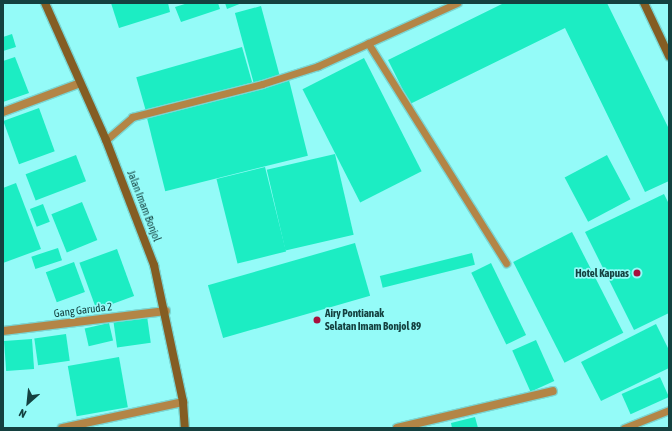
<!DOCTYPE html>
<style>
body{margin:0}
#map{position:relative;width:672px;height:431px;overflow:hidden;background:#94fbf8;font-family:"Asap Condensed",sans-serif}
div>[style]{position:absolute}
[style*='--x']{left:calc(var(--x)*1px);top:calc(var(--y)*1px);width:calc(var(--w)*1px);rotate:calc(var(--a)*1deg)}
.building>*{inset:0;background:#1cedc3;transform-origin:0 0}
.roads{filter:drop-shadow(1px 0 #7ad6d3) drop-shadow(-1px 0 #7ad6d3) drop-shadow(0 1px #7ad6d3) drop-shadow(0 -1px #7ad6d3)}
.lane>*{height:7px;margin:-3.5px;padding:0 3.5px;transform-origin:3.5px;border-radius:3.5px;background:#b38546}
.street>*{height:8px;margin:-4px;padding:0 4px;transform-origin:4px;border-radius:4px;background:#b38546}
.secondary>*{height:8px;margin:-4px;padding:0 4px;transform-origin:4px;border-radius:4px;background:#845d23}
.dots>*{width:11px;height:11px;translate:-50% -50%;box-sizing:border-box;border:2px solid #94fbf8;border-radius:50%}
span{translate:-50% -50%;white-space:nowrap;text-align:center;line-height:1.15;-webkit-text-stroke:3.5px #94fbf8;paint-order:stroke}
.street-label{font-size:11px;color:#144140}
.poi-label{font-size:11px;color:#144140;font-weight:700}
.right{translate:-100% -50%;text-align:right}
.left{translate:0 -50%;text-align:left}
.frame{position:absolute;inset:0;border:4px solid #144140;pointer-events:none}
.north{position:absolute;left:8px;top:383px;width:40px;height:40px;-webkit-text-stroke:3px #94fbf8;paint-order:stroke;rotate:207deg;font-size:11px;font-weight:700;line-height:16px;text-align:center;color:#144140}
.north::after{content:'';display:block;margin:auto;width:14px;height:18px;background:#144140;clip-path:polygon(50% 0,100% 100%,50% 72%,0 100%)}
</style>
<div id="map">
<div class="building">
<i style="clip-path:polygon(111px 3px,168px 3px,170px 12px,119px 28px)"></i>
<i style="clip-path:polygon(188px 3px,218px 3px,220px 9px,181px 22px,175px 7px)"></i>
<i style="clip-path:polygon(225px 3px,242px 3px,227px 9px)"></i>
<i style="clip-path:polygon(504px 3px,607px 3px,669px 129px,669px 181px,645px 192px,565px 28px,410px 104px,388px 60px)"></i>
<i style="left:261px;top:6px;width:73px;height:27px;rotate:75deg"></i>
<i style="clip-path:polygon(12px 34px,16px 47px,3px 51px,3px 37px)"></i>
<i style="left:242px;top:47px;width:37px;height:110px;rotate:74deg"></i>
<i style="clip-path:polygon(15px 57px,29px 93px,3px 102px,3px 61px)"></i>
<i style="left:364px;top:58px;width:127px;height:69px;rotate:63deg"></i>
<i style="left:289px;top:80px;width:78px;height:147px;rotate:76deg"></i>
<i style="left:39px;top:108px;width:46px;height:38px;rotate:70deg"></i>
<i style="left:335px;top:154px;width:83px;height:70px;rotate:77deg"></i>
<i style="left:76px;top:155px;width:28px;height:54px;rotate:69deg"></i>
<i style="left:607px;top:155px;width:50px;height:48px;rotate:62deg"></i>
<i style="left:265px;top:167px;width:87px;height:50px;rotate:76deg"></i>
<i style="clip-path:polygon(16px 183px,41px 249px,3px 263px,3px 188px)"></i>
<i style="clip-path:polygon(664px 194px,669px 204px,669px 313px,634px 330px,585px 232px)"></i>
<i style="left:82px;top:202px;width:41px;height:33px;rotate:68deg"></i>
<i style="left:43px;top:204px;width:19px;height:14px;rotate:69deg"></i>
<i style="left:572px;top:232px;width:113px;height:66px;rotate:63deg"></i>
<i style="left:355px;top:243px;width:55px;height:153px;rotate:74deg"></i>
<i style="left:58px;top:248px;width:13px;height:28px;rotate:72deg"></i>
<i style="left:117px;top:249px;width:50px;height:40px;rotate:70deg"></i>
<i style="left:472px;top:253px;width:12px;height:95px;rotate:76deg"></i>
<i style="left:74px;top:262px;width:32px;height:30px;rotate:70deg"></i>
<i style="left:491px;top:263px;width:80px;height:22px;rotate:64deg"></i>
<i style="left:147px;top:316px;width:27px;height:34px;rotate:82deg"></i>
<i style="left:109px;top:323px;width:18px;height:25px;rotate:77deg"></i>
<i style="clip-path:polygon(656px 324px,669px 350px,669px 368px,601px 401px,581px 362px)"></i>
<i style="left:66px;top:334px;width:27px;height:32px;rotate:82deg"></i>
<i style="left:32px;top:339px;width:30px;height:28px;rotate:86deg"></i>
<i style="left:536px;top:340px;width:45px;height:26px;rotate:66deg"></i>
<i style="left:119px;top:357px;width:51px;height:52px;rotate:80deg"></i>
<i style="left:660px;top:377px;width:22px;height:42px;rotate:66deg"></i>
<i style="clip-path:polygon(475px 417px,478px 428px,452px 428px,451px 423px)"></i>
</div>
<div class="roads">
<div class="lane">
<i style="--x:368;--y:43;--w:260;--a:57.9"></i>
<i style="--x:106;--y:140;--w:35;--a:-41"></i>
<i style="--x:132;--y:117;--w:134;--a:-14.2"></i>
<i style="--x:262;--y:84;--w:59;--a:-17.8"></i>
<i style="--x:318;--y:66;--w:153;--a:-24.4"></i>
<i style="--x:624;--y:428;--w:48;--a:-21.8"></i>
</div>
<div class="street">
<i style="--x:3;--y:112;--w:82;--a:-20.6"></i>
<i style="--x:3;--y:331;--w:164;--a:-7"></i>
<i style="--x:62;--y:428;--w:124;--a:-12.1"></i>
<i style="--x:397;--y:428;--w:160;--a:-13.3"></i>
</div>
<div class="secondary">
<i style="--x:45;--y:3;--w:150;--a:66"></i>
<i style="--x:106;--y:140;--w:134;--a:69"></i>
<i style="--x:154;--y:265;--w:140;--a:78"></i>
<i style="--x:183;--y:402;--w:26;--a:86"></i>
<i style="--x:644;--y:3;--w:59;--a:64.7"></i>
</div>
</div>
<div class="dots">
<i style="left:637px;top:273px;background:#a70f3d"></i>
<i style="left:317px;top:320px;background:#a70f3d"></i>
</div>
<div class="street-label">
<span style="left:144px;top:206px;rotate:69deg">Jalan Imam Bonjol</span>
<span style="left:83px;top:310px;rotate:-7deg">Gang Garuda 2</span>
</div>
<div class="poi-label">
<span class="right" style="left:629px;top:273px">Hotel Kapuas</span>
<span class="left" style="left:325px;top:320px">Airy Pontianak<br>Selatan Imam Bonjol 89</span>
</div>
<div class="frame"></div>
<div class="north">N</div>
</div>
